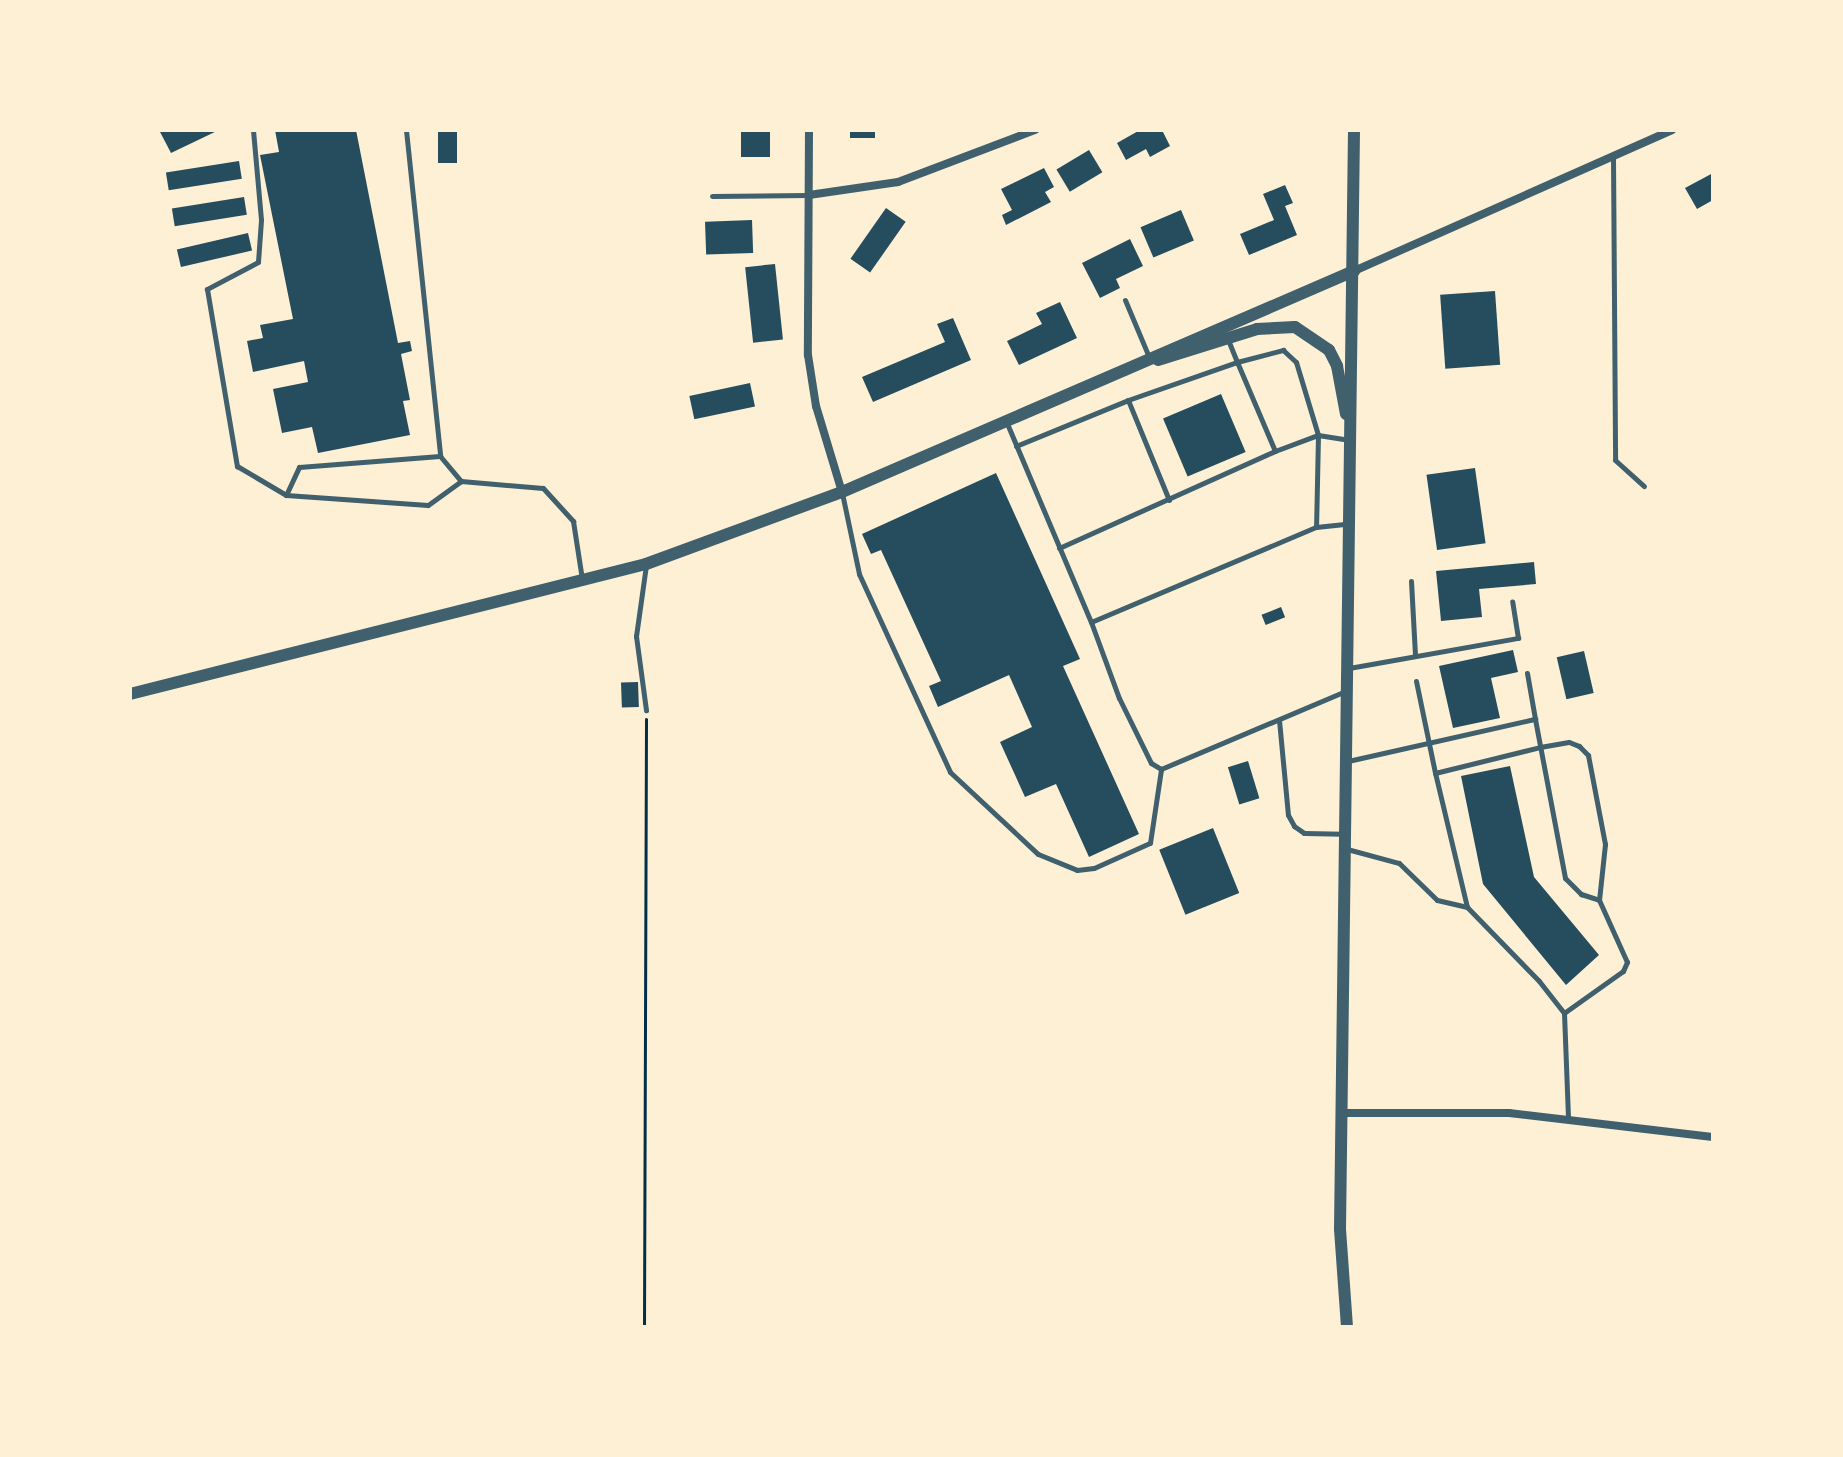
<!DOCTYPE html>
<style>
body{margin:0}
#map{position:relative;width:1843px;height:1457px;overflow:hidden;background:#fdf0d5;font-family:Georgia,serif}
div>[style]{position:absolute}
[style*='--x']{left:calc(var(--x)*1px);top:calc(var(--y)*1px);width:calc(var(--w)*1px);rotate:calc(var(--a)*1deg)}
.building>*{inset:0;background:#264d5e;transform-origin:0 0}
.path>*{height:3px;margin:-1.5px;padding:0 1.5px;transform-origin:1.5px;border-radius:1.5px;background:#003049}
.service>*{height:5px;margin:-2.5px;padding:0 2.5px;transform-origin:2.5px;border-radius:2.5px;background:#3f606c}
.minor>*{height:8px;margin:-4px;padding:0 4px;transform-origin:4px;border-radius:4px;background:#3f606c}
.tertiary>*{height:12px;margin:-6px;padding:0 6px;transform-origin:6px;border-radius:6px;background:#3f606c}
span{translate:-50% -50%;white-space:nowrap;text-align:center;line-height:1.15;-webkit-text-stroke:8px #fdf0d5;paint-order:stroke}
.frame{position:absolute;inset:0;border:132px solid #fdf0d5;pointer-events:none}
</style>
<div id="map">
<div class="building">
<i style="clip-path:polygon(159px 130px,219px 130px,171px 153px)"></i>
<i style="clip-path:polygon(275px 130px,356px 130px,398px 343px,410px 341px,412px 351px,401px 354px,410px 400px,403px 401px,410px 435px,318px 453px,312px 427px,282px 433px,273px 389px,308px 382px,304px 361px,253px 372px,247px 341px,263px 338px,260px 325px,293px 319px,260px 155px,279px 152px)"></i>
<i style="left:438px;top:130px;width:19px;height:33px"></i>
<i style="left:741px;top:130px;width:29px;height:27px"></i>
<i style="left:850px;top:130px;width:25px;height:8px"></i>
<i style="clip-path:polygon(1140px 130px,1162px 130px,1170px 146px,1150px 157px,1146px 149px,1126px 160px,1117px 143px)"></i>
<i style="left:1089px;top:150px;width:26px;height:38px;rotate:59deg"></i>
<i style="left:239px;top:161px;width:18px;height:74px;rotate:81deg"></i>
<i style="clip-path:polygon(1044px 168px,1054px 187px,1045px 192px,1051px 202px,1006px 225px,1002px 215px,1012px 210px,1001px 189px)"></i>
<i style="clip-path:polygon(1713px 173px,1713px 200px,1697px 209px,1685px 188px)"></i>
<i style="clip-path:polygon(1285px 185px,1293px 203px,1285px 206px,1297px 235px,1249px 255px,1240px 234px,1274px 220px,1263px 194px)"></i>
<i style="left:244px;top:197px;width:18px;height:73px;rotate:81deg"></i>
<i style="left:886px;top:208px;width:24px;height:62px;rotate:35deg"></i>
<i style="left:1181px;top:210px;width:33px;height:44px;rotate:67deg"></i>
<i style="left:752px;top:220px;width:33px;height:47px;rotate:88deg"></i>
<i style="left:248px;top:233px;width:18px;height:73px;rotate:77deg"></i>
<i style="clip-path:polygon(1130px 239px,1143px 266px,1116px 279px,1120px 288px,1100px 298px,1082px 263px)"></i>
<i style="left:775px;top:264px;width:76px;height:30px;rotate:84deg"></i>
<i style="left:1495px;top:291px;width:74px;height:55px;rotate:86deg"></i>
<i style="clip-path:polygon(1060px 302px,1077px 338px,1019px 365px,1007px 341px,1042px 324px,1036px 313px)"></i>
<i style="clip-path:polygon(953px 318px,971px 360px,873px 402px,862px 377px,945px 342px,937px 324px)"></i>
<i style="left:750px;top:383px;width:24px;height:62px;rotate:78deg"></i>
<i style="left:1221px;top:394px;width:63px;height:63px;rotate:67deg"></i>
<i style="left:1475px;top:468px;width:76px;height:49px;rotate:82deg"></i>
<i style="clip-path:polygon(996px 473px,1080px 659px,1063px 666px,1139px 834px,1089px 857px,1056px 784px,1025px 797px,1000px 742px,1032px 727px,1009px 675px,938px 707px,929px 686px,941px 681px,881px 550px,871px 554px,862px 534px)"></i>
<i style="clip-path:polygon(1534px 562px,1536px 584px,1479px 589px,1482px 617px,1441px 621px,1436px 571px)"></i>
<i style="left:1281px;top:607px;width:11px;height:21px;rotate:68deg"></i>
<i style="clip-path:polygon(1513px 650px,1518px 672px,1491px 678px,1500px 718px,1453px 728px,1439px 666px)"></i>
<i style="left:1584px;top:651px;width:43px;height:28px;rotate:77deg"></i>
<i style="left:638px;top:682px;width:25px;height:17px;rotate:88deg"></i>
<i style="left:1248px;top:761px;width:39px;height:21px;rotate:73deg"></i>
<i style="clip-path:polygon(1510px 766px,1534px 877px,1599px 955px,1566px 985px,1483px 884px,1461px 776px)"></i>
<i style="left:1213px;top:828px;width:70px;height:58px;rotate:68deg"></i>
</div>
<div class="path">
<i style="--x:644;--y:1327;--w:608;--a:-89.81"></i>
</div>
<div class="service">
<i style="--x:253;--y:130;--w:90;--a:84.9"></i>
<i style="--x:261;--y:220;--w:42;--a:94.1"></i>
<i style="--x:258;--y:262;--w:58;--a:152.1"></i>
<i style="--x:207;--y:289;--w:180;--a:80.4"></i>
<i style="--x:237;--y:466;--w:57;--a:30.6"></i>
<i style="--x:286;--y:495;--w:142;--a:4"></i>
<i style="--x:428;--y:505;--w:41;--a:-36"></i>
<i style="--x:406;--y:130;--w:328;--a:84"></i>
<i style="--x:440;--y:456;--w:33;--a:50"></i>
<i style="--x:461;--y:481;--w:82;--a:4.9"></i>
<i style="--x:543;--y:488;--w:45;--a:47.7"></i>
<i style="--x:573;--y:521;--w:59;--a:81.2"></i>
<i style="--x:1613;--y:157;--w:303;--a:89.6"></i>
<i style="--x:1615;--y:460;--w:39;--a:42"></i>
<i style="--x:712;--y:196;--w:96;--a:-0.6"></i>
<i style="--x:1125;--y:300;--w:62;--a:67.2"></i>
<i style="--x:1006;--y:421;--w:218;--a:67.1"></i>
<i style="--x:1091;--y:622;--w:244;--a:-22.9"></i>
<i style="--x:1316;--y:527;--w:31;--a:-6"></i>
<i style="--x:1016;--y:446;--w:121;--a:-22.3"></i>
<i style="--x:1275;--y:451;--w:97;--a:-113.1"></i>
<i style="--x:1237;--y:362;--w:48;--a:-14.6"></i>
<i style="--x:1283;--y:350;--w:18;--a:43"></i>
<i style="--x:1296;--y:362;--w:76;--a:73.2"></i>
<i style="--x:1318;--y:435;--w:92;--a:91.2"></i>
<i style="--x:842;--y:493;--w:83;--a:78.1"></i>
<i style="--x:859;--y:574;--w:218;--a:65.3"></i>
<i style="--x:950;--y:772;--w:120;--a:43"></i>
<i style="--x:1038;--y:854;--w:42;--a:22.3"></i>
<i style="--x:1077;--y:870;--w:17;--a:-7"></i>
<i style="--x:1094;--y:868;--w:61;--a:-24.1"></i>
<i style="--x:1150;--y:843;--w:75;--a:-81.5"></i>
<i style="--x:286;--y:495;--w:31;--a:-65"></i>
<i style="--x:299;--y:467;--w:141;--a:-4.5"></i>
<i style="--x:1169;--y:500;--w:108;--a:-112.3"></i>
<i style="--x:1128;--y:400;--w:115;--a:-19.2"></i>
<i style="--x:1237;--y:362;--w:24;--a:-112"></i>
<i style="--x:1059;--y:548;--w:237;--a:-24.2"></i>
<i style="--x:1275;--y:451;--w:46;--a:-20.4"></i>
<i style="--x:1318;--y:435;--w:32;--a:9"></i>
<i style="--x:646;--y:565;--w:72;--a:98"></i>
<i style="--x:636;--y:636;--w:75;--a:82.3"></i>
<i style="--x:1411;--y:581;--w:73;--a:86.9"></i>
<i style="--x:1091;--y:622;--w:81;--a:69.8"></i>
<i style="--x:1119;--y:698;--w:72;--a:63.8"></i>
<i style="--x:1151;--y:763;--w:12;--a:31"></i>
<i style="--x:1161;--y:769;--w:201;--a:-22.9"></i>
<i style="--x:1349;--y:668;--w:172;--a:-10.1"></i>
<i style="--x:1518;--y:638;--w:37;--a:-99"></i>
<i style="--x:1527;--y:673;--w:47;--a:80.1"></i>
<i style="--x:1416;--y:681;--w:94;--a:78.3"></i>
<i style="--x:1279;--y:720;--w:95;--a:84.6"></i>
<i style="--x:1288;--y:815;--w:13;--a:61"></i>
<i style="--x:1294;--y:826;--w:12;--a:35"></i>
<i style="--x:1304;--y:833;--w:39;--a:1"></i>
<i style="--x:1348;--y:761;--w:192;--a:-12.7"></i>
<i style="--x:1535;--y:719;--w:162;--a:79.3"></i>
<i style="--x:1565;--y:878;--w:23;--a:45"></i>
<i style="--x:1581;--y:894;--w:19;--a:18"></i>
<i style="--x:1347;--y:849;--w:54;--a:15.1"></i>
<i style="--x:1399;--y:863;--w:53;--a:44.2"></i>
<i style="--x:1437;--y:900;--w:31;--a:13"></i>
<i style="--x:1467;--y:907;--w:103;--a:45.8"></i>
<i style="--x:1539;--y:981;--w:41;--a:52"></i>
<i style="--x:1564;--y:1013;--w:105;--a:87.8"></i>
<i style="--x:1467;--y:907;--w:138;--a:-103.4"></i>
<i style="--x:1435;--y:773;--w:108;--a:-13.9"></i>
<i style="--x:1540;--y:747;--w:29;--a:-10"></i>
<i style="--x:1569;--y:742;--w:11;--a:22"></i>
<i style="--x:1579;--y:746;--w:13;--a:45"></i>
<i style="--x:1588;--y:755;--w:91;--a:79.2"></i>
<i style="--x:1605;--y:844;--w:56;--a:96.1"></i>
<i style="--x:1599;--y:900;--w:68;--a:65.7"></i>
<i style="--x:1627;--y:962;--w:10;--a:114"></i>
<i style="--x:1623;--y:971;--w:72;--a:144.6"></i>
</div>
<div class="minor">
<i style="--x:809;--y:130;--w:225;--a:90.3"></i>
<i style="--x:808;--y:355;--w:52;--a:81.1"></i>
<i style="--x:816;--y:406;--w:90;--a:73.2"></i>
<i style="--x:809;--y:195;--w:90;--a:-8.3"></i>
<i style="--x:898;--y:182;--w:147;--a:-20.8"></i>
<i style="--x:1354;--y:271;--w:348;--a:-23.9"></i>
<i style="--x:1342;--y:1113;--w:167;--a:0"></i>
<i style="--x:1509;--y:1113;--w:205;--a:6.7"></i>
</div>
<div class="tertiary">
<i style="--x:1158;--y:360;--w:104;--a:-17.4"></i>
<i style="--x:1257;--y:329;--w:38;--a:-3"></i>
<i style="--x:1295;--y:327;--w:41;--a:34.1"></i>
<i style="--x:1329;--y:350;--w:18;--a:63"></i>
<i style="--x:1337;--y:366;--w:49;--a:79.4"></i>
<i style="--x:130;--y:694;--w:532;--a:-14.14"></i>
<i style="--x:646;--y:564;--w:209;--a:-20.2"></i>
<i style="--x:842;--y:492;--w:558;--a:-23.35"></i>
<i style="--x:1347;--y:1327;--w:98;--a:-94.1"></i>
<i style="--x:1340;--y:1229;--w:1099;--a:-89.27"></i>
</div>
<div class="frame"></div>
</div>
